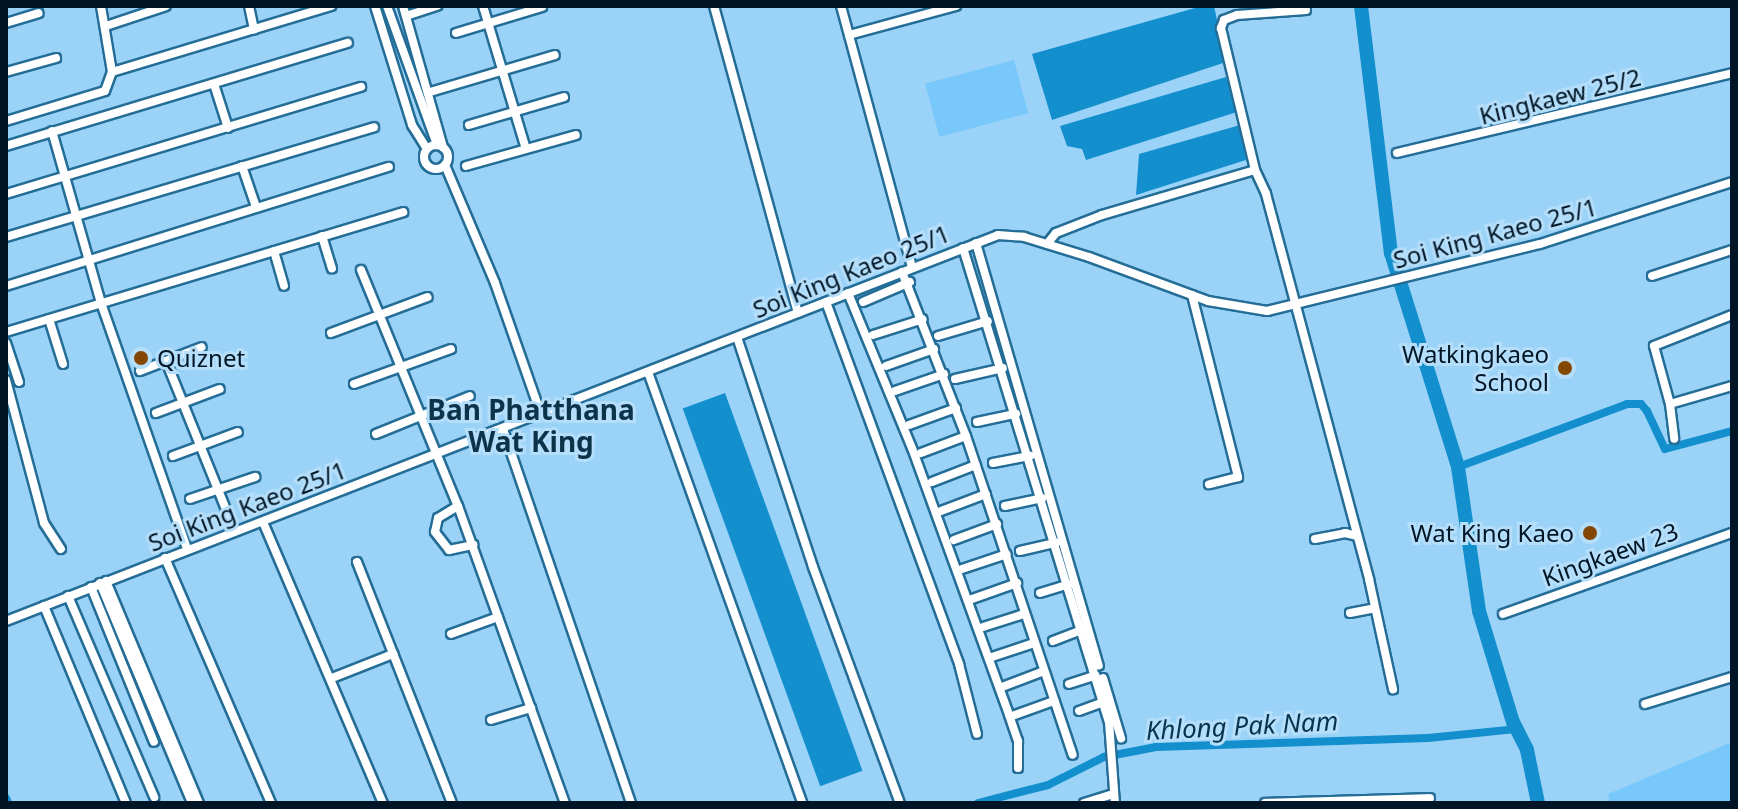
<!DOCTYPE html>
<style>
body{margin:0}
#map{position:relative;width:1738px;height:809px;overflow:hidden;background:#9bd3f8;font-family:"Noto Sans",sans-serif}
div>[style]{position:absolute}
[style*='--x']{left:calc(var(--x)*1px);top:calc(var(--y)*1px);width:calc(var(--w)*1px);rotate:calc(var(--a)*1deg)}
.built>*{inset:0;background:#79c8fb;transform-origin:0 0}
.water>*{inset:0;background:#138fcd;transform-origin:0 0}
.canal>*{height:8px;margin:-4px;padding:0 4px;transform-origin:4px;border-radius:4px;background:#138fcd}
.river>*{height:14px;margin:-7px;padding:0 7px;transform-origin:7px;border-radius:7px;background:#138fcd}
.roads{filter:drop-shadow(2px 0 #246d97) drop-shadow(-2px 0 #246d97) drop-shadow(0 2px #246d97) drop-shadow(0 -2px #246d97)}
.minor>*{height:8px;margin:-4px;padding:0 4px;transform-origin:4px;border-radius:4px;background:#fff}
.minor>.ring{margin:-4px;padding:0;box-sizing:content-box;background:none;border:8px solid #fff;border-radius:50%}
.dots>*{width:22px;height:22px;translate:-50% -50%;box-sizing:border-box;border:4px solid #b5defa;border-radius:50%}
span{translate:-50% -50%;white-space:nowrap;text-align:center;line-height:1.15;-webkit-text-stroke:6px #b5defa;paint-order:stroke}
.street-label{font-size:24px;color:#001626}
.poi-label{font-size:24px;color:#001626}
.right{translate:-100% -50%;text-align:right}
.left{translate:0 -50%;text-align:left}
.water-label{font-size:26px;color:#05354e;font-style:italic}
.quarter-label{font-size:28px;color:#0c3349;font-weight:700}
.frame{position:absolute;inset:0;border:8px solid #001626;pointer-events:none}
</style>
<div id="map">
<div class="built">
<i style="left:1014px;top:60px;width:55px;height:92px;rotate:75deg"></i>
<i style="clip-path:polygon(1732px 742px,1732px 803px,1610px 803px,1608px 794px)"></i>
</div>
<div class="water">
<i style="clip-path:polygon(1202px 6px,1214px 6px,1226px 62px,1052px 120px,1032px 54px)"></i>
<i style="clip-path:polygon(1226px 77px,1237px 112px,1086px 160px,1082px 149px,1067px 146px,1060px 126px)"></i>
<i style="clip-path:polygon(1240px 125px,1246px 160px,1136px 195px,1139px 154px)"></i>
<i style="left:725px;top:393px;width:402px;height:45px;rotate:70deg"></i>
</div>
<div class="canal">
<i style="--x:1458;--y:467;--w:180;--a:-20.4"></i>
<i style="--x:1627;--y:404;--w:14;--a:0"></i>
<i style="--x:1641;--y:404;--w:9;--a:49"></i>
<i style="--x:1647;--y:411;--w:42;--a:64.7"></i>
<i style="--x:1665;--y:449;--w:69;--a:-15"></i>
<i style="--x:6;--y:798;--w:5;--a:68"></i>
<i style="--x:978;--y:803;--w:72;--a:-14.4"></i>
<i style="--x:1048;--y:785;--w:63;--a:-26.6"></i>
<i style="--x:1104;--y:757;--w:53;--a:-10.9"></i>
<i style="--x:1156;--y:747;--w:272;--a:-1.9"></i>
<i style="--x:1428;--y:738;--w:88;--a:-5.8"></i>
</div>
<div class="river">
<i style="--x:1361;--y:6;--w:249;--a:83.1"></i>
<i style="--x:1391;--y:253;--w:224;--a:72.6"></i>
<i style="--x:1458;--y:467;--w:146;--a:81.7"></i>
<i style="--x:1479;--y:611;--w:116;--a:73"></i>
<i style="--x:1513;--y:722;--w:31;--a:63"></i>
<i style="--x:1527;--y:750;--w:54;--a:78.3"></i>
</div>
<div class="roads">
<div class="minor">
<i style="--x:249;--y:6;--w:24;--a:78"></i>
<i style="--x:375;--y:6;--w:125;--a:72.7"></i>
<i style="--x:412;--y:125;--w:28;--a:58"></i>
<i style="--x:387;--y:6;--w:148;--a:70.2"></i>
<i style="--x:403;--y:6;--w:147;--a:74.2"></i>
<i style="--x:483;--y:6;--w:149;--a:73.3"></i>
<i style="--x:714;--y:6;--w:318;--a:74.7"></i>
<i style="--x:841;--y:6;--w:271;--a:74.8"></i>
<i style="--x:1306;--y:10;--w:69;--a:175.9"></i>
<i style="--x:1237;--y:15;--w:14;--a:159"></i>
<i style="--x:1224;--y:20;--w:9;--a:111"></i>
<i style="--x:1221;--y:28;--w:146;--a:76.5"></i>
<i style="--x:1255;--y:170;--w:26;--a:65"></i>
<i style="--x:1266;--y:194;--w:399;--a:75"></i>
<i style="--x:1369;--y:579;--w:113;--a:77.7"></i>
<i style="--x:406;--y:16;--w:33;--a:-18"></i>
<i style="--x:6;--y:23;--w:34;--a:-17"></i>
<i style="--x:106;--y:26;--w:63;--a:-18.4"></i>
<i style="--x:456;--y:33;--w:90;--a:-16.8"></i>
<i style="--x:849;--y:35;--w:111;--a:-15.2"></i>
<i style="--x:6;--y:72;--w:52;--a:-15.6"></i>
<i style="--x:112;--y:72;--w:229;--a:-16.8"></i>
<i style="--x:214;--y:84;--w:46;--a:72.3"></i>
<i style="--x:430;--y:92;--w:130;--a:-16.5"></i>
<i style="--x:6;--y:121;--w:103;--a:-16.9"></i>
<i style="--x:105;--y:91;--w:20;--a:-70"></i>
<i style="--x:112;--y:72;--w:67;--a:-99.5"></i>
<i style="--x:469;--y:125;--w:99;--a:-16.4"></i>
<i style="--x:52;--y:131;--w:179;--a:74.1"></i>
<i style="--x:101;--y:303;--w:261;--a:70.7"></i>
<i class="ring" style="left:424px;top:145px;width:16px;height:16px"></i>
<i style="--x:6;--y:146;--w:357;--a:-16.8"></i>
<i style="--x:1397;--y:153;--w:344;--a:-13.4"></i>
<i style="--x:445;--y:165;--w:128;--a:67"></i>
<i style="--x:495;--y:283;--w:139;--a:70.7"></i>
<i style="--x:242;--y:166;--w:43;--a:71.1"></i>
<i style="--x:466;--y:166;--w:114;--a:-15.7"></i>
<i style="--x:6;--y:194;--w:371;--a:-16.8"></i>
<i style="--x:322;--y:236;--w:34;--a:73"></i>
<i style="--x:6;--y:237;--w:384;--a:-16.6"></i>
<i style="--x:976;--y:243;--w:440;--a:73.8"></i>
<i style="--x:1047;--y:244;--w:14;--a:-51"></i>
<i style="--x:1056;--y:233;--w:49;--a:-21.4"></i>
<i style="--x:1102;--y:215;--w:159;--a:-16.4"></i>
<i style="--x:963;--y:248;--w:496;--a:72.9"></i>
<i style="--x:1109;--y:722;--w:81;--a:85.8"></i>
<i style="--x:274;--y:251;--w:36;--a:74"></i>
<i style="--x:361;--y:270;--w:255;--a:67.7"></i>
<i style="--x:458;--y:506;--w:316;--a:70.2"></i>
<i style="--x:902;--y:272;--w:176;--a:68.7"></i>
<i style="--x:966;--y:436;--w:336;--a:71.5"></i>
<i style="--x:1652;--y:276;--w:84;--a:-18"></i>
<i style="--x:6;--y:286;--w:401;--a:-17.3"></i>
<i style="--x:848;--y:293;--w:168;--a:67.6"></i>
<i style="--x:912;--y:448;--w:284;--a:70"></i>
<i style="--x:1009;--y:715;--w:28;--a:71"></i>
<i style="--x:1018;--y:741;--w:27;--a:90"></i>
<i style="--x:1192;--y:295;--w:188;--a:75.8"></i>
<i style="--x:1238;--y:477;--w:30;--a:166"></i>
<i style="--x:826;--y:302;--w:386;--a:69.8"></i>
<i style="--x:959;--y:664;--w:72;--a:75.6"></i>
<i style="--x:863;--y:302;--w:51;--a:-23.1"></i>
<i style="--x:1732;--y:315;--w:84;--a:158.3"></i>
<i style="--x:1654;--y:346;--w:60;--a:74.6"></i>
<i style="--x:1670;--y:404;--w:65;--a:-16.2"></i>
<i style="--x:49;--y:319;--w:47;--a:72.7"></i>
<i style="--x:6;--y:332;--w:415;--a:-16.8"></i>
<i style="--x:331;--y:333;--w:103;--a:-20.4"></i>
<i style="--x:873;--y:335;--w:52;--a:-17.7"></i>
<i style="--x:938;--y:336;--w:52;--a:-16.7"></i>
<i style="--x:737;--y:337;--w:242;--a:71.7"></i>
<i style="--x:813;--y:567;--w:252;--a:69.8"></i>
<i style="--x:6;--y:343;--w:41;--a:71.6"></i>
<i style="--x:166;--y:361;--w:184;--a:68"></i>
<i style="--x:886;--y:366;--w:51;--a:-19.5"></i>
<i style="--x:140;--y:371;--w:66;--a:-21.2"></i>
<i style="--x:648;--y:372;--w:458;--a:70.3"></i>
<i style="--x:955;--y:379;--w:49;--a:-12.9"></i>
<i style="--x:6;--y:380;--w:148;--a:75.1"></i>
<i style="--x:44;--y:523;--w:31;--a:57"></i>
<i style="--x:354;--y:384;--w:103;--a:-19.8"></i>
<i style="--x:895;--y:391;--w:52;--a:-19.1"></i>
<i style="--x:1670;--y:404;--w:35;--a:83"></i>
<i style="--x:156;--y:413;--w:68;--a:-20.6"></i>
<i style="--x:977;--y:422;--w:40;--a:-12"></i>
<i style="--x:909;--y:425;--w:50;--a:-19.9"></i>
<i style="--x:503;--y:429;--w:395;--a:71.1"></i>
<i style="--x:376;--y:434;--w:101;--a:-22"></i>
<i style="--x:921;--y:453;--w:48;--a:-20.7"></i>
<i style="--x:173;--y:456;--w:69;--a:-20.3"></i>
<i style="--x:993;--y:463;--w:38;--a:-11"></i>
<i style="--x:932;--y:482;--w:47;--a:-21.1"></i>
<i style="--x:190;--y:499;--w:69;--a:-18.7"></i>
<i style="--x:458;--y:506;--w:23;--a:149"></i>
<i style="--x:438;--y:518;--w:14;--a:102"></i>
<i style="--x:435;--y:532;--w:23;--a:52"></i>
<i style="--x:449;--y:550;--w:25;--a:-12"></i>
<i style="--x:1005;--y:506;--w:38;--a:-12"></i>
<i style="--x:941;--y:511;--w:48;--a:-20.7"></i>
<i style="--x:263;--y:522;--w:306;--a:66.9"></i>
<i style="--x:1315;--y:539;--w:31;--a:-11"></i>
<i style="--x:1345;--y:533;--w:12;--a:14"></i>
<i style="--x:954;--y:540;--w:46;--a:-20.4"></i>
<i style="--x:1020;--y:551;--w:37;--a:-13"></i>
<i style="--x:165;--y:558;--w:267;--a:66.6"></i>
<i style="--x:357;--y:562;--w:259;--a:68.5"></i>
<i style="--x:962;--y:569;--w:47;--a:-18.4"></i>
<i style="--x:106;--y:581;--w:241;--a:67.3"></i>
<i style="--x:100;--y:583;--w:238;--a:67.3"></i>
<i style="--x:91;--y:587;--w:167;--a:67.9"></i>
<i style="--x:1040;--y:593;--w:30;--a:-17"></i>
<i style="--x:68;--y:596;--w:219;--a:66.8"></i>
<i style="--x:972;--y:599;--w:48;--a:-19.6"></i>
<i style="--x:44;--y:606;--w:213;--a:67.4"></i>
<i style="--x:1350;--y:613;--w:25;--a:-11"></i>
<i style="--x:1503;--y:614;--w:243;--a:-19.5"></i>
<i style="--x:6;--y:621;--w:1064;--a:-21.26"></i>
<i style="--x:998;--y:235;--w:26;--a:4"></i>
<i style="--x:1024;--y:237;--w:68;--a:17.1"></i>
<i style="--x:1089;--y:257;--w:127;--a:20.3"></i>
<i style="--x:1208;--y:301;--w:60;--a:9.6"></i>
<i style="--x:1267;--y:311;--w:281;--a:-13.8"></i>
<i style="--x:1540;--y:244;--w:202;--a:-17.9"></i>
<i style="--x:983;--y:627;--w:43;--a:-17.6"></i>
<i style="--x:451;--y:634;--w:50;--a:-19.9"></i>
<i style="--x:1053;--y:641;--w:31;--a:-21"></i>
<i style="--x:992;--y:657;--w:44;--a:-18.4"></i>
<i style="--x:332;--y:678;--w:66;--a:-21.5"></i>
<i style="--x:1103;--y:678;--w:63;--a:73.3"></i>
<i style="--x:1069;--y:684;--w:28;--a:-18"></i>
<i style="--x:1002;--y:687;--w:45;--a:-20.9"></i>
<i style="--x:1645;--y:704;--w:91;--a:-17.2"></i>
<i style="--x:1079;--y:711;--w:27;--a:-20"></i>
<i style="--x:1012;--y:716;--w:45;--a:-19.7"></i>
<i style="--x:491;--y:720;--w:42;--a:-16.7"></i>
<i style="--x:1084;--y:803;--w:31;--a:-17"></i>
<i style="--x:1265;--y:803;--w:165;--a:-1.7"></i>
</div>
</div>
<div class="dots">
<i style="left:141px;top:358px;background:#834603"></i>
<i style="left:1565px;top:368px;background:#834603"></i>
<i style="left:1590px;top:533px;background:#834603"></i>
</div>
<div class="street-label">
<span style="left:1560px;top:96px;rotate:-14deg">Kingkaew 25/2</span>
<span style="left:1495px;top:233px;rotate:-15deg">Soi King Kaeo 25/1</span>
<span style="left:851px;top:271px;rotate:-22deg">Soi King Kaeo 25/1</span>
<span style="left:247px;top:506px;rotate:-21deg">Soi King Kaeo 25/1</span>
<span style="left:1610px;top:554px;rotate:-20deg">Kingkaew 23</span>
</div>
<div class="poi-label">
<span class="right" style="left:1549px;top:368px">Watkingkaeo<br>School</span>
<span class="left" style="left:157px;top:358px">Quiznet</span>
<span class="right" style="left:1574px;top:533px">Wat King Kaeo</span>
</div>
<div class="water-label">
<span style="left:1242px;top:726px;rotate:-3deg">Khlong Pak Nam</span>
</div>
<div class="quarter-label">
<span style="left:531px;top:425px">Ban Phatthana<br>Wat King</span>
</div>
<div class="frame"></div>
</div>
